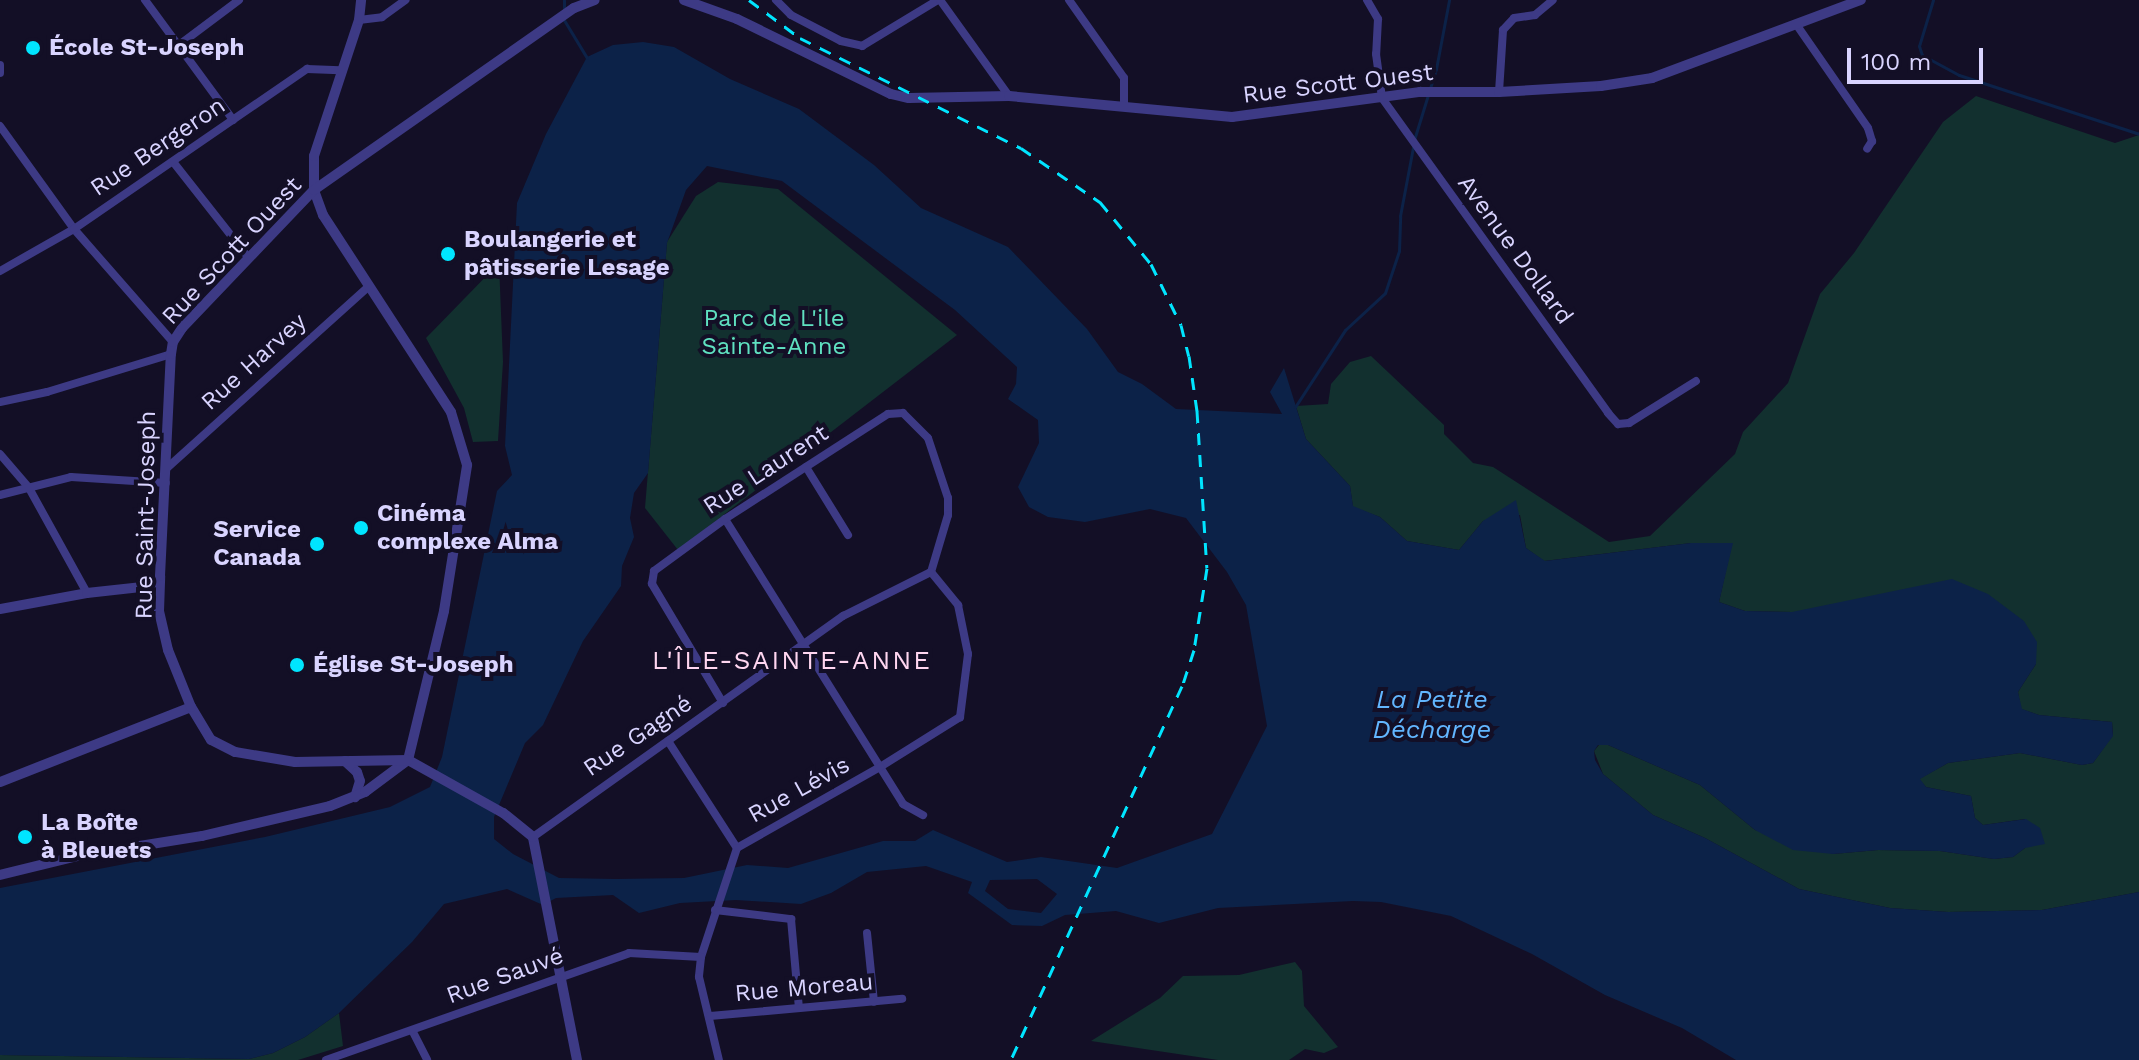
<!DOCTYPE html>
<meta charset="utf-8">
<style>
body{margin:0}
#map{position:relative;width:2139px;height:1060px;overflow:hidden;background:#130f26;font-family:"Work Sans",sans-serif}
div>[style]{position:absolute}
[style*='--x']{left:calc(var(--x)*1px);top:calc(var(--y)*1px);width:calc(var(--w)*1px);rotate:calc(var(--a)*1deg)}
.green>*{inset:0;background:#12302f}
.water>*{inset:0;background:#0c2248}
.stream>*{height:3px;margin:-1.5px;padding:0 1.5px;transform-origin:1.5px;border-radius:1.5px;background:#0c2248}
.minor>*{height:8px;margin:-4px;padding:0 4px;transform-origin:4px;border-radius:4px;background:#3d3a85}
.tertiary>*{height:10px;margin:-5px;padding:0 5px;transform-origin:5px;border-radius:5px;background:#3d3a85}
.rail>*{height:3px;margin-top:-1.5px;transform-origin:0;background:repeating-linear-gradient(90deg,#00e5ff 0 12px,transparent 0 22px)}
.dots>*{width:22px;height:22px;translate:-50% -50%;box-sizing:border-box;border:4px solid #130f26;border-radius:50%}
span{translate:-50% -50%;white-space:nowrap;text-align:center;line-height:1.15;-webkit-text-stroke:8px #130f26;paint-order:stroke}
.poi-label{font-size:24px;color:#d9d4ff;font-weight:700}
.left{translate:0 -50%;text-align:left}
.right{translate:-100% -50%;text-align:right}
.street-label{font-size:24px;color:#d9d4ff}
.park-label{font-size:24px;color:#5fe0c0}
.neighbourhood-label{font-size:26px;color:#ffd6f0;letter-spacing:2px}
.water-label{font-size:26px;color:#62b6ff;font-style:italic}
.scale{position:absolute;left:1847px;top:48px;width:136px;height:36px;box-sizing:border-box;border:4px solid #d9d4ff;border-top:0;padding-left:10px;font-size:24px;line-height:28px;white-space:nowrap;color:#d9d4ff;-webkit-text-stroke:6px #130f26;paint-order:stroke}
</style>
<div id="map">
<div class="green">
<i style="clip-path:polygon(1976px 96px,2115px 143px,2139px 135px,2139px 892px,2042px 910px,1948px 912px,1890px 908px,1799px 889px,1705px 838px,1653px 815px,1603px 774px,1594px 751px,1599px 745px,1608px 745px,1700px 785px,1755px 830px,1833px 854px,1878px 850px,1940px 851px,1994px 859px,2013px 857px,2025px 848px,2025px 819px,1983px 825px,1975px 818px,1971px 796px,1926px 787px,1919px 779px,1948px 763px,2020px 753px,2082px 765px,2093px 763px,2113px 735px,2112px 722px,2039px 715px,2021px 709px,2018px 692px,2036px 664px,1792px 612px,1745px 611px,1719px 602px,1732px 543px,1691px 543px,1544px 561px,1526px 548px,1520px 515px,1483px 521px,1459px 550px,1407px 541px,1380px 517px,1353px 507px,1350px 486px,1306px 439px,1296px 406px,1328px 404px,1331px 384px,1350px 362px,1371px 356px,1444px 425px,1444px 434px,1473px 463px,1493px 467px,1609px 542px,1650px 536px,1735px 454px,1743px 432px,1788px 383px,1820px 294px,1854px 253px,1943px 122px)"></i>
<i style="clip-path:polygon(718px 182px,778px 189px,957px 335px,678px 550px,645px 508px,667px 242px,696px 196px)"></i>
<i style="clip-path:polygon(499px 263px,503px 362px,498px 441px,473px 442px,464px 408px,426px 338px)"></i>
<i style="clip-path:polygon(1295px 962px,1302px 971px,1304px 1006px,1338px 1047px,1324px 1053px,1305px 1049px,1289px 1060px,1218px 1060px,1091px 1041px,1160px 998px,1183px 976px,1239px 975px)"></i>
<i style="clip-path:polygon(339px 1013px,343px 1046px,298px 1060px,0 1060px,0 1055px,249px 1059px,273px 1053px,305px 1037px)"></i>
</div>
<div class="water">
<i style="clip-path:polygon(evenodd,643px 42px,674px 47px,730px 79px,799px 109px,874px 165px,921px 208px,1008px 247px,1087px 329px,1118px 372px,1142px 384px,1176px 409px,1282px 414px,1270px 392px,1284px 368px,1306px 439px,1350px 486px,1353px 506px,1380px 517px,1407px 541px,1459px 550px,1483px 521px,1516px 500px,1526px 548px,1545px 561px,1691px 543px,1733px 543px,1719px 602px,1745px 611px,1792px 612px,1952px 579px,1988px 594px,2024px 621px,2037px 642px,2036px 664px,2018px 692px,2022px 709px,2039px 715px,2112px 722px,2113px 736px,2093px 763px,2082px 765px,2020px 753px,1948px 763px,1920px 779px,1926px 787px,1971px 796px,1975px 818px,1983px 825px,2026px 819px,2040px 828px,2045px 844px,2025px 848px,2013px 857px,1994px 859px,1940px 851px,1878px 850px,1833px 854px,1793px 850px,1755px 830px,1700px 785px,1608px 745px,1598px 745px,1594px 751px,1595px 760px,1603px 774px,1653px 815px,1705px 838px,1799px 889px,1890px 908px,1948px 912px,2042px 910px,2139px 892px,2139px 1060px,1736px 1060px,1682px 1028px,1605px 995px,1532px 954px,1451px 916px,1381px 902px,1353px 901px,1218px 908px,1159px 923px,1116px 911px,1065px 915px,1042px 926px,1012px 925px,968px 893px,972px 882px,926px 866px,867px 872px,831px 893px,801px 904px,736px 900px,680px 903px,639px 913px,613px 895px,556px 898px,543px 905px,507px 889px,444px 904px,412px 942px,339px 1013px,305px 1037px,273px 1053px,249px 1059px,0 1055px,0 888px,265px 837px,390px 807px,430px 787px,442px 757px,497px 491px,512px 475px,505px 446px,517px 203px,546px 134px,587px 57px,613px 45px,643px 42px,707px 166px,782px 181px,955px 310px,1017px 367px,1016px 384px,1008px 399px,1038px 420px,1039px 443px,1018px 487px,1029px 507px,1048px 517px,1085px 522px,1150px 509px,1186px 518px,1227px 572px,1246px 605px,1267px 726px,1212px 834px,1117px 868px,1041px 857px,1007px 862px,933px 830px,915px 841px,883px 841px,788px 868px,747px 865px,684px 878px,616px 879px,559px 878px,513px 854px,494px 839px,494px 817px,525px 743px,543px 725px,583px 641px,621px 586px,622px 566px,634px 537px,630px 518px,634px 493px,648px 473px,667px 243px,686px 190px,707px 166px,643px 42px,1037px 879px,1057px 894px,1041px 913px,1008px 909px,985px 891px,990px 880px,1037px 879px)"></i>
</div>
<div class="stream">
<i style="--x:564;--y:0;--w:12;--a:90"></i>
<i style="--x:1933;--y:0;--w:48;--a:106.9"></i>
<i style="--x:1919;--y:46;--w:9;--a:72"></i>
<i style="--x:1922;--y:55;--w:42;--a:28.4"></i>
<i style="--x:1959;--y:75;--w:189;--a:18.1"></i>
<i style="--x:564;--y:20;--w:44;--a:58.8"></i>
<i style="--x:1414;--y:140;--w:74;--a:-72.8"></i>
<i style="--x:1436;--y:69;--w:70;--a:-79.3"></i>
<i style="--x:1295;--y:407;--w:92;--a:-57"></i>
<i style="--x:1345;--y:330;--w:54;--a:-42.8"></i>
<i style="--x:1385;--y:293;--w:44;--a:-71.6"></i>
<i style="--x:1399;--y:251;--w:35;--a:-88"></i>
<i style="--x:1400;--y:216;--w:70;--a:-79.3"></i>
</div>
<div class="minor">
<i style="--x:145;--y:0;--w:149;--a:53.7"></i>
<i style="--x:776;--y:0;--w:21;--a:45"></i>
<i style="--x:791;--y:15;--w:56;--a:27.5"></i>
<i style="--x:841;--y:41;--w:22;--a:13"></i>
<i style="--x:862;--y:46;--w:89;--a:-31.2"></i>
<i style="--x:940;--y:0;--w:118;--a:54.3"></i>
<i style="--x:1069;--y:0;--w:95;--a:54.8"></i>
<i style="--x:1124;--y:78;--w:28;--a:90"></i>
<i style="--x:1367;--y:0;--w:22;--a:60"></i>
<i style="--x:1378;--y:19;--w:35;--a:93"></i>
<i style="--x:1376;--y:54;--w:44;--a:82.2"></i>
<i style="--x:1382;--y:98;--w:388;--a:54.3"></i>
<i style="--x:1608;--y:413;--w:15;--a:48"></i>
<i style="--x:1618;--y:424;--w:11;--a:-5"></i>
<i style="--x:1629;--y:423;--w:79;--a:-32.1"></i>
<i style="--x:359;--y:20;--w:23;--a:-7"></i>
<i style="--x:382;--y:17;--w:29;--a:-36"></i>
<i style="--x:1796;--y:24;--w:126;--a:55.3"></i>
<i style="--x:1868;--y:128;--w:14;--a:73"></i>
<i style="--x:1872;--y:141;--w:9;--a:122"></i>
<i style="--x:179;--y:45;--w:75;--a:-36.9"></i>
<i style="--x:0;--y:65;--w:8;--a:90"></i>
<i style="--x:1499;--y:92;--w:62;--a:-86.3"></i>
<i style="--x:1503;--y:30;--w:16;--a:-47"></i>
<i style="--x:1514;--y:18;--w:21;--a:-8"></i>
<i style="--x:1535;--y:15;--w:23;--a:-40"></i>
<i style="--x:0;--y:126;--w:127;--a:54.3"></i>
<i style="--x:74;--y:229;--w:150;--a:48.8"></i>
<i style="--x:174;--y:163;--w:120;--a:51.8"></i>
<i style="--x:0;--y:271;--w:85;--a:-29.6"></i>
<i style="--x:74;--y:229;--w:283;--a:-34.5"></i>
<i style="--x:307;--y:69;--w:33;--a:2"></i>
<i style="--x:0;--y:402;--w:48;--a:-12"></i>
<i style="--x:47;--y:392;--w:130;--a:-17"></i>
<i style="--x:0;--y:454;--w:45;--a:49.5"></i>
<i style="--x:29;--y:488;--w:120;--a:61.1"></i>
<i style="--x:806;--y:467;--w:80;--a:58.3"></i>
<i style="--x:167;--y:468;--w:272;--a:-42"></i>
<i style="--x:0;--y:495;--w:73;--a:-14.2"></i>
<i style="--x:71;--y:477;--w:95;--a:3.6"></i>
<i style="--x:725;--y:519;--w:336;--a:58"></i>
<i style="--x:903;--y:804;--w:23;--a:29"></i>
<i style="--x:723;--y:703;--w:139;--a:-120.8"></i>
<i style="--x:652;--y:584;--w:13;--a:-81"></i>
<i style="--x:654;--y:571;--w:88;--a:-36.2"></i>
<i style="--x:725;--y:519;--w:194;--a:-32.8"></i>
<i style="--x:888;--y:414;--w:15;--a:-4"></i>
<i style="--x:903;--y:413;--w:35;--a:45"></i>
<i style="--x:928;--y:438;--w:63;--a:71.6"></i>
<i style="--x:948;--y:498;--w:17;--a:90"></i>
<i style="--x:948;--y:515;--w:59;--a:106.6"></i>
<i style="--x:931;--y:572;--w:43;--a:50.7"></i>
<i style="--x:958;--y:605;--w:50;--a:78.5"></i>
<i style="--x:968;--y:654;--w:64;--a:97.2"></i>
<i style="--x:960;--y:717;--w:94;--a:148"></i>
<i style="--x:880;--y:767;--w:164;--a:150.5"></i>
<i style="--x:668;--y:741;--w:127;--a:57.2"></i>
<i style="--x:737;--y:848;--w:115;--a:108.3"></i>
<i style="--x:701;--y:957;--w:20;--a:96"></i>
<i style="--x:699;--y:977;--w:85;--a:76.5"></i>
<i style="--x:533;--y:837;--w:381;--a:-35.5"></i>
<i style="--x:843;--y:616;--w:98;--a:-26.6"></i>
<i style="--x:715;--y:910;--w:77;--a:6.8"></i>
<i style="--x:791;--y:919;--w:89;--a:84.9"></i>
<i style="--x:867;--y:933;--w:69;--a:84.2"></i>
<i style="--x:710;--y:1016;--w:193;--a:-5.1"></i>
<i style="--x:413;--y:1032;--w:31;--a:63"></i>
<i style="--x:326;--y:1060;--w:321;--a:-19.4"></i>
<i style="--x:629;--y:953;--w:72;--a:3.2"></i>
</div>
<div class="tertiary">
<i style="--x:684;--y:0;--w:56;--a:19.7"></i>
<i style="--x:737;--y:19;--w:171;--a:26"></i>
<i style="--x:891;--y:94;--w:18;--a:13"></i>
<i style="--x:909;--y:98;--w:100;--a:-1.1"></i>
<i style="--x:1009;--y:96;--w:224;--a:5.4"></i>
<i style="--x:1232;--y:117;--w:190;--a:-7.6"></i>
<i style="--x:1420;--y:92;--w:79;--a:0"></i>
<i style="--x:1499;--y:92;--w:102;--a:-3.4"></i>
<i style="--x:1601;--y:86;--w:52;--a:-8.9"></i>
<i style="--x:1652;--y:78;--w:223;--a:-20.5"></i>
<i style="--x:0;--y:609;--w:88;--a:-10.4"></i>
<i style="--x:87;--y:593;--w:72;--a:-6.3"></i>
<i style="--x:345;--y:761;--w:16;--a:43"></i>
<i style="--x:357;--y:772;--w:9;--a:72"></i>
<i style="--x:360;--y:781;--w:17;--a:107"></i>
<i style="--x:0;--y:782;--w:205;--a:-21.4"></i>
<i style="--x:0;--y:875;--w:79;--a:-13.9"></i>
<i style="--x:77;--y:856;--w:127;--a:-9.1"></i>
<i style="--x:202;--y:836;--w:131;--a:-13.2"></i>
<i style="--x:330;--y:806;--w:38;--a:-22"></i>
<i style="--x:365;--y:792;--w:54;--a:-36.7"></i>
<i style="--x:408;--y:760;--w:153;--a:-76.4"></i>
<i style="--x:444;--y:611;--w:148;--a:-81"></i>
<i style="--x:467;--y:465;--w:55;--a:-106.8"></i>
<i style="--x:451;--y:412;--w:235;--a:-123"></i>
<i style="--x:323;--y:215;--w:27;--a:-110"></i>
<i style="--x:314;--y:190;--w:34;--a:-90"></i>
<i style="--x:314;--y:156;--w:143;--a:-71.7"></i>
<i style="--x:359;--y:20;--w:20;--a:-84"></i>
<i style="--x:577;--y:1060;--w:227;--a:-101.2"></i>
<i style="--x:533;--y:837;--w:38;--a:-141"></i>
<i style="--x:503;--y:813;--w:109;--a:-150.8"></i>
<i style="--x:408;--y:760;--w:113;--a:179"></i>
<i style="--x:295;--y:762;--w:61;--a:-170.5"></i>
<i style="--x:235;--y:752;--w:27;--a:-153"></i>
<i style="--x:211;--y:740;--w:39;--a:-121"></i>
<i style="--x:191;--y:707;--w:61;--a:-112"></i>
<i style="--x:168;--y:650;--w:40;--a:-103"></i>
<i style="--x:159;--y:611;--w:35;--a:-88"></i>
<i style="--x:160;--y:576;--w:222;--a:-87.2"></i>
<i style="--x:171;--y:354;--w:12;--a:-81"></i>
<i style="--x:173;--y:342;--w:17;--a:-57"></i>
<i style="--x:182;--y:328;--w:191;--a:-46.3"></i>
<i style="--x:314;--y:190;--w:317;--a:-35"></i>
<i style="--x:574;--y:8;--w:22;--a:-21"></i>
</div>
<div class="rail">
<i style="--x:749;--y:0;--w:64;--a:36.7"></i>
<i style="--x:800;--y:38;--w:247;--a:26.5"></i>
<i style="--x:1021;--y:148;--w:96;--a:34.4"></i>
<i style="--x:1100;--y:202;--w:80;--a:50.6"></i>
<i style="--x:1151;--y:264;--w:68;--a:63.8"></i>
<i style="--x:1181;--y:325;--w:32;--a:76"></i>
<i style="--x:1189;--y:356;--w:56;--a:81.7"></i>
<i style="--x:1197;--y:411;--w:157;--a:86.4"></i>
<i style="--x:1207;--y:568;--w:83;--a:99"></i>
<i style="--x:1194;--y:650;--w:38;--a:108"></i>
<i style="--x:1182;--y:686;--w:411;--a:114.6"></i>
</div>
<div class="dots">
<i style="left:33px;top:48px;background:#00e5ff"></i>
<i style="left:448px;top:254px;background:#00e5ff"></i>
<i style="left:361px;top:528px;background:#00e5ff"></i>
<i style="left:317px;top:544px;background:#00e5ff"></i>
<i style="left:297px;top:665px;background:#00e5ff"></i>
<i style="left:25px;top:837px;background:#00e5ff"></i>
</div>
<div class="poi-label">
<span class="left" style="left:49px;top:48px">École St-Joseph</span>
<span class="left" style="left:464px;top:254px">Boulangerie et<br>pâtisserie Lesage</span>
<span class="left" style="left:377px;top:528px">Cinéma<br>complexe Alma</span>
<span class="right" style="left:301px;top:544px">Service<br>Canada</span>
<span class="left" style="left:313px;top:665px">Église St-Joseph</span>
<span class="left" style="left:41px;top:837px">La Boîte<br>à Bleuets</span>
</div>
<div class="street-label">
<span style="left:1338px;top:84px;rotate:-7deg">Rue Scott Ouest</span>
<span style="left:158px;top:147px;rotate:-34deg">Rue Bergeron</span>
<span style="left:1515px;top:250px;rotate:54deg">Avenue Dollard</span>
<span style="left:232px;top:251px;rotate:-47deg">Rue Scott Ouest</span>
<span style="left:254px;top:362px;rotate:-42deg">Rue Harvey</span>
<span style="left:766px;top:470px;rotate:-33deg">Rue Laurent</span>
<span style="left:146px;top:515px;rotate:-89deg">Rue Saint-Joseph</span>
<span style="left:638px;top:736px;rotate:-34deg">Rue Gagné</span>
<span style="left:799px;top:790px;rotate:-29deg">Rue Lévis</span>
<span style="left:505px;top:976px;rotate:-20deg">Rue Sauvé</span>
<span style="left:804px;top:988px;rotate:-5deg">Rue Moreau</span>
</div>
<div class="park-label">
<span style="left:774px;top:333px">Parc de L'ile<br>Sainte-Anne</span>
</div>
<div class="neighbourhood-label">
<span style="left:792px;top:661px">L'ÎLE-SAINTE-ANNE</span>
</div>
<div class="water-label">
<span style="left:1432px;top:715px">La Petite<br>Décharge</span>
</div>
<div class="scale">100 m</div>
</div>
